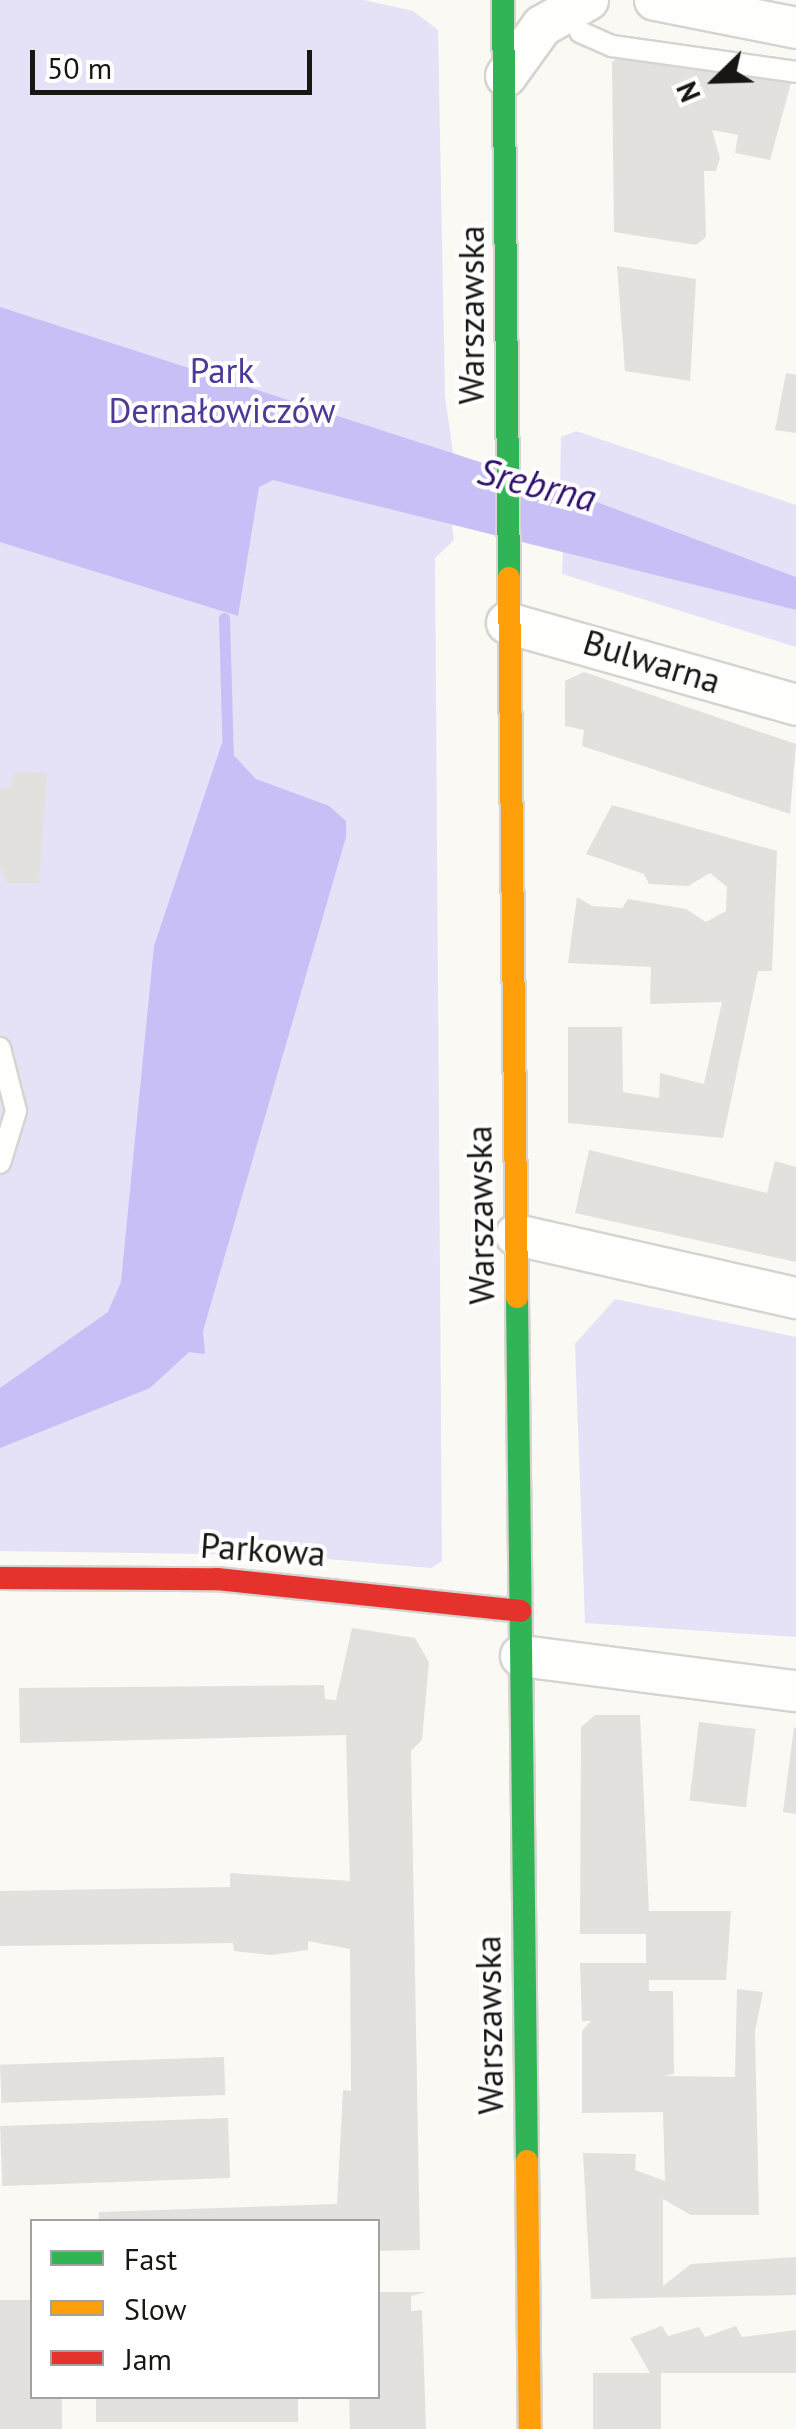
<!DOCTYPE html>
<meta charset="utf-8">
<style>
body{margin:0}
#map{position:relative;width:796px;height:2429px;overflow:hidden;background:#faf9f4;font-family:"PT Sans",sans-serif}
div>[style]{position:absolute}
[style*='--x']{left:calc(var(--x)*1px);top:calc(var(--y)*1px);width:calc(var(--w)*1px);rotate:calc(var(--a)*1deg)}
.green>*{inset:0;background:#e5e1f7}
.water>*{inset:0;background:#c8bff7}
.stream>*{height:11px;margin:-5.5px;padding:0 5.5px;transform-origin:5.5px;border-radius:5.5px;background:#c8bff7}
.building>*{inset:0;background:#e2e1dd;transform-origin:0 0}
.roads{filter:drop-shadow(2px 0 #d6d4d0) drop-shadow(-2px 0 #d6d4d0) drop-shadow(0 2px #d6d4d0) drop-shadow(0 -2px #d6d4d0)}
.lane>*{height:20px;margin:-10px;padding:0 10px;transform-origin:10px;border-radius:10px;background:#fefefd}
.street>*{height:40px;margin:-20px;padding:0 20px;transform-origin:20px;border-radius:20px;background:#fefefd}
.fast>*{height:22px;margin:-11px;padding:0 11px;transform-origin:11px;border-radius:11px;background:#30b455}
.slow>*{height:22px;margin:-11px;padding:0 11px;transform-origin:11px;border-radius:11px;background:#ff9f0a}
.jam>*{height:22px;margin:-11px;padding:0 11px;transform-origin:11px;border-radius:11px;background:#e5322d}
span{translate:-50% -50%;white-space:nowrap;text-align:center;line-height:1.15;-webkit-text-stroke:8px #fff;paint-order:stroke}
.street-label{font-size:35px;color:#181613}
.park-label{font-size:35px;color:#4f3896}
.water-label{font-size:38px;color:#2f0d6c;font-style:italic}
.legend{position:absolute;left:30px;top:2219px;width:350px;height:180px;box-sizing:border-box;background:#fff;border:2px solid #a3a2a1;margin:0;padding:12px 18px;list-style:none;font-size:30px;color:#181613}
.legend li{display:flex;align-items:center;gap:20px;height:50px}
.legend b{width:50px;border:2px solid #a3a2a1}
.north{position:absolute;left:666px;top:30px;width:100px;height:100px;-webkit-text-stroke:8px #fff;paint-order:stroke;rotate:247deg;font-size:28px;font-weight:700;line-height:40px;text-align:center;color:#181613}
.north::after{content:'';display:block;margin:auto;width:35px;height:45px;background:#181613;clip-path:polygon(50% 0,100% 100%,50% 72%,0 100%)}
.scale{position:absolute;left:30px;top:50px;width:282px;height:45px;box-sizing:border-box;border:5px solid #181613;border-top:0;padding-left:12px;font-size:30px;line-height:35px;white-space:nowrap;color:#181613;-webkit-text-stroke:8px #fff;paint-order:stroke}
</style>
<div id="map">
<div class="green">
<i style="clip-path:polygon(0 0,364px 0,413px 11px,438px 30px,445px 397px,454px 459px,441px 455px,437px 520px,452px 525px,454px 540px,435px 558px,442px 1561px,431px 1568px,281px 1555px,0 1551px)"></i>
<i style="clip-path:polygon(576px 431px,796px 505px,796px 577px,560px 488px,561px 437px)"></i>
<i style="clip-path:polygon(563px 551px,796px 610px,796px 647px,562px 574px)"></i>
<i style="clip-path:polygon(615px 1299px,796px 1337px,796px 1637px,585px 1623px,575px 1344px)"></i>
</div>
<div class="water">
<i style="clip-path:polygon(0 307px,560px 488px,796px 577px,796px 610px,273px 480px,259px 487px,238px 616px,0 542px)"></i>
<i style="clip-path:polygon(222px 743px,256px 779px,329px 806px,346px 821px,346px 837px,203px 1331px,205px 1354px,189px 1352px,150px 1388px,0 1448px,0 1388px,108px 1312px,121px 1282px,154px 946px)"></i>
</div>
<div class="stream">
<i style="--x:224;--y:618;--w:143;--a:88.4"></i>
</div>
<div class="building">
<i style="clip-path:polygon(628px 51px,791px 83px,770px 160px,735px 153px,738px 135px,712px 130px,720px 158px,716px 171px,704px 171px,706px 237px,696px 245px,614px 232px,612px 62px)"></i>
<i style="clip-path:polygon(617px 266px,696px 279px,690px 381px,625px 371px)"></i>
<i style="clip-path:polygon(786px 373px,796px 375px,796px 433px,775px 430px)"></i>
<i style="clip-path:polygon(584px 672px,796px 744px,790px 814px,582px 746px,584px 730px,565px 726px,565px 681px)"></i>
<i style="clip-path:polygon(13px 772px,47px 773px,39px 883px,5px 883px,0 865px,0 788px,12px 788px)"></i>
<i style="clip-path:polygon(612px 805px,777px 851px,772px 971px,758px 971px,723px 1138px,568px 1123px,568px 1027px,622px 1027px,623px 1092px,659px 1098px,660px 1073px,704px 1084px,722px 1002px,650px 1004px,651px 967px,568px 963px,577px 897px,592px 906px,622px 908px,628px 899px,686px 909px,706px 922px,726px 911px,727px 887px,710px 873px,688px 886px,649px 884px,644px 874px,586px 854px)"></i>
<i style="clip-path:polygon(589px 1150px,767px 1193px,775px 1161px,796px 1167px,796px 1262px,575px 1213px)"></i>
<i style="clip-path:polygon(352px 1628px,415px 1638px,429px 1662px,422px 1740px,411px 1751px,420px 2250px,378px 2251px,378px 2222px,99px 2222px,99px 2212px,337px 2204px,343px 2090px,351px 2091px,350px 1949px,308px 1941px,308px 1950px,271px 1955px,234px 1951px,233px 1943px,0 1946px,0 1891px,230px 1887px,230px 1873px,350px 1881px,346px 1735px,20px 1743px,19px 1688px,324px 1685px,325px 1699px,336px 1700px)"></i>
<i style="clip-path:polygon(595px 1715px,640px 1715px,649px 1911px,731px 1911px,726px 1980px,649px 1980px,649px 1991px,673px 1991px,674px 2074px,664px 2076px,735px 2077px,737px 1989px,763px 1992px,755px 2031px,759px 2215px,691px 2215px,663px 2199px,663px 2286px,691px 2264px,796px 2257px,796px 2295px,591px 2299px,583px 2153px,636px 2154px,635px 2170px,665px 2181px,663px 2112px,582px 2113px,582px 2031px,591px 2021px,582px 2021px,580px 1963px,646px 1963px,646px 1934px,580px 1934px,581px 1727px)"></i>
<i style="left:699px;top:1722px;width:57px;height:79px;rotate:7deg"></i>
<i style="clip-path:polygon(794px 1727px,796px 1728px,796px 1814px,783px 1812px)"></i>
<i style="left:224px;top:2057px;width:38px;height:224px;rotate:88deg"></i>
<i style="left:228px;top:2118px;width:60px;height:228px;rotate:88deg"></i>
<i style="clip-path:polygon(378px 2292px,427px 2292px,411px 2296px,411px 2311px,422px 2310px,426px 2429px,350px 2429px,349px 2396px,378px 2396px)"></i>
<i style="clip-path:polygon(0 2300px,32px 2300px,32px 2396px,62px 2396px,62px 2429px,0 2429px)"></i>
<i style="clip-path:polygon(662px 2326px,668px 2336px,699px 2327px,705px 2337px,736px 2326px,742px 2337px,796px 2330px,796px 2373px,661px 2373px,661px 2429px,593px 2429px,593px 2373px,650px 2373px,630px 2338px)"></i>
<i style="left:96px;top:2396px;width:202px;height:26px"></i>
</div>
<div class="roads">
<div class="lane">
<i style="--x:580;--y:32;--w:35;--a:24"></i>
<i style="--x:612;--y:46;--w:186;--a:8"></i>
<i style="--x:0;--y:1048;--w:65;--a:75.7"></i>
<i style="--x:16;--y:1111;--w:54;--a:107.1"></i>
</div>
<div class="street">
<i style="--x:655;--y:0;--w:144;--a:11.2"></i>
<i style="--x:506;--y:76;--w:62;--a:-54.2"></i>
<i style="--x:542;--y:26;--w:53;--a:-29.5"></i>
<i style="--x:507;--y:623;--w:300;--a:15.8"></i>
<i style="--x:516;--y:1235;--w:287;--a:12.7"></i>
<i style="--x:521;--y:1656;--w:277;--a:7.3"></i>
</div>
<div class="fast">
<i style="--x:503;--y:0;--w:578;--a:89.41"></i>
<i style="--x:517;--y:1297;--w:864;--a:89.34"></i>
</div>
<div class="slow">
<i style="--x:509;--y:578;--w:719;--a:89.36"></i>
<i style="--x:527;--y:2161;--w:268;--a:89.4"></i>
</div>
<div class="jam">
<i style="--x:0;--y:1578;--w:217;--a:0.3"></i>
<i style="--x:217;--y:1579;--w:305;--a:6"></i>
</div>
</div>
<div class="street-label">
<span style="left:471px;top:315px;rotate:-90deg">Warszawska</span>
<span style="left:652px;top:661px;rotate:17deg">Bulwarna</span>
<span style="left:480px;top:1215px;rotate:-91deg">Warszawska</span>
<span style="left:263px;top:1549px;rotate:4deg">Parkowa</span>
<span style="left:489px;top:2025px;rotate:-91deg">Warszawska</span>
</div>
<div class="park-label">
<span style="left:222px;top:390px">Park<br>Dernałowiczów</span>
</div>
<div class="water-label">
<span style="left:537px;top:484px;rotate:14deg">Srebrna</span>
</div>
<ul class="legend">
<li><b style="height:12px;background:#30b455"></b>Fast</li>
<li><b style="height:12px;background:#ff9f0a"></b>Slow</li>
<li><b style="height:12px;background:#e5322d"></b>Jam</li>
</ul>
<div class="north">N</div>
<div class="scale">50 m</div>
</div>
